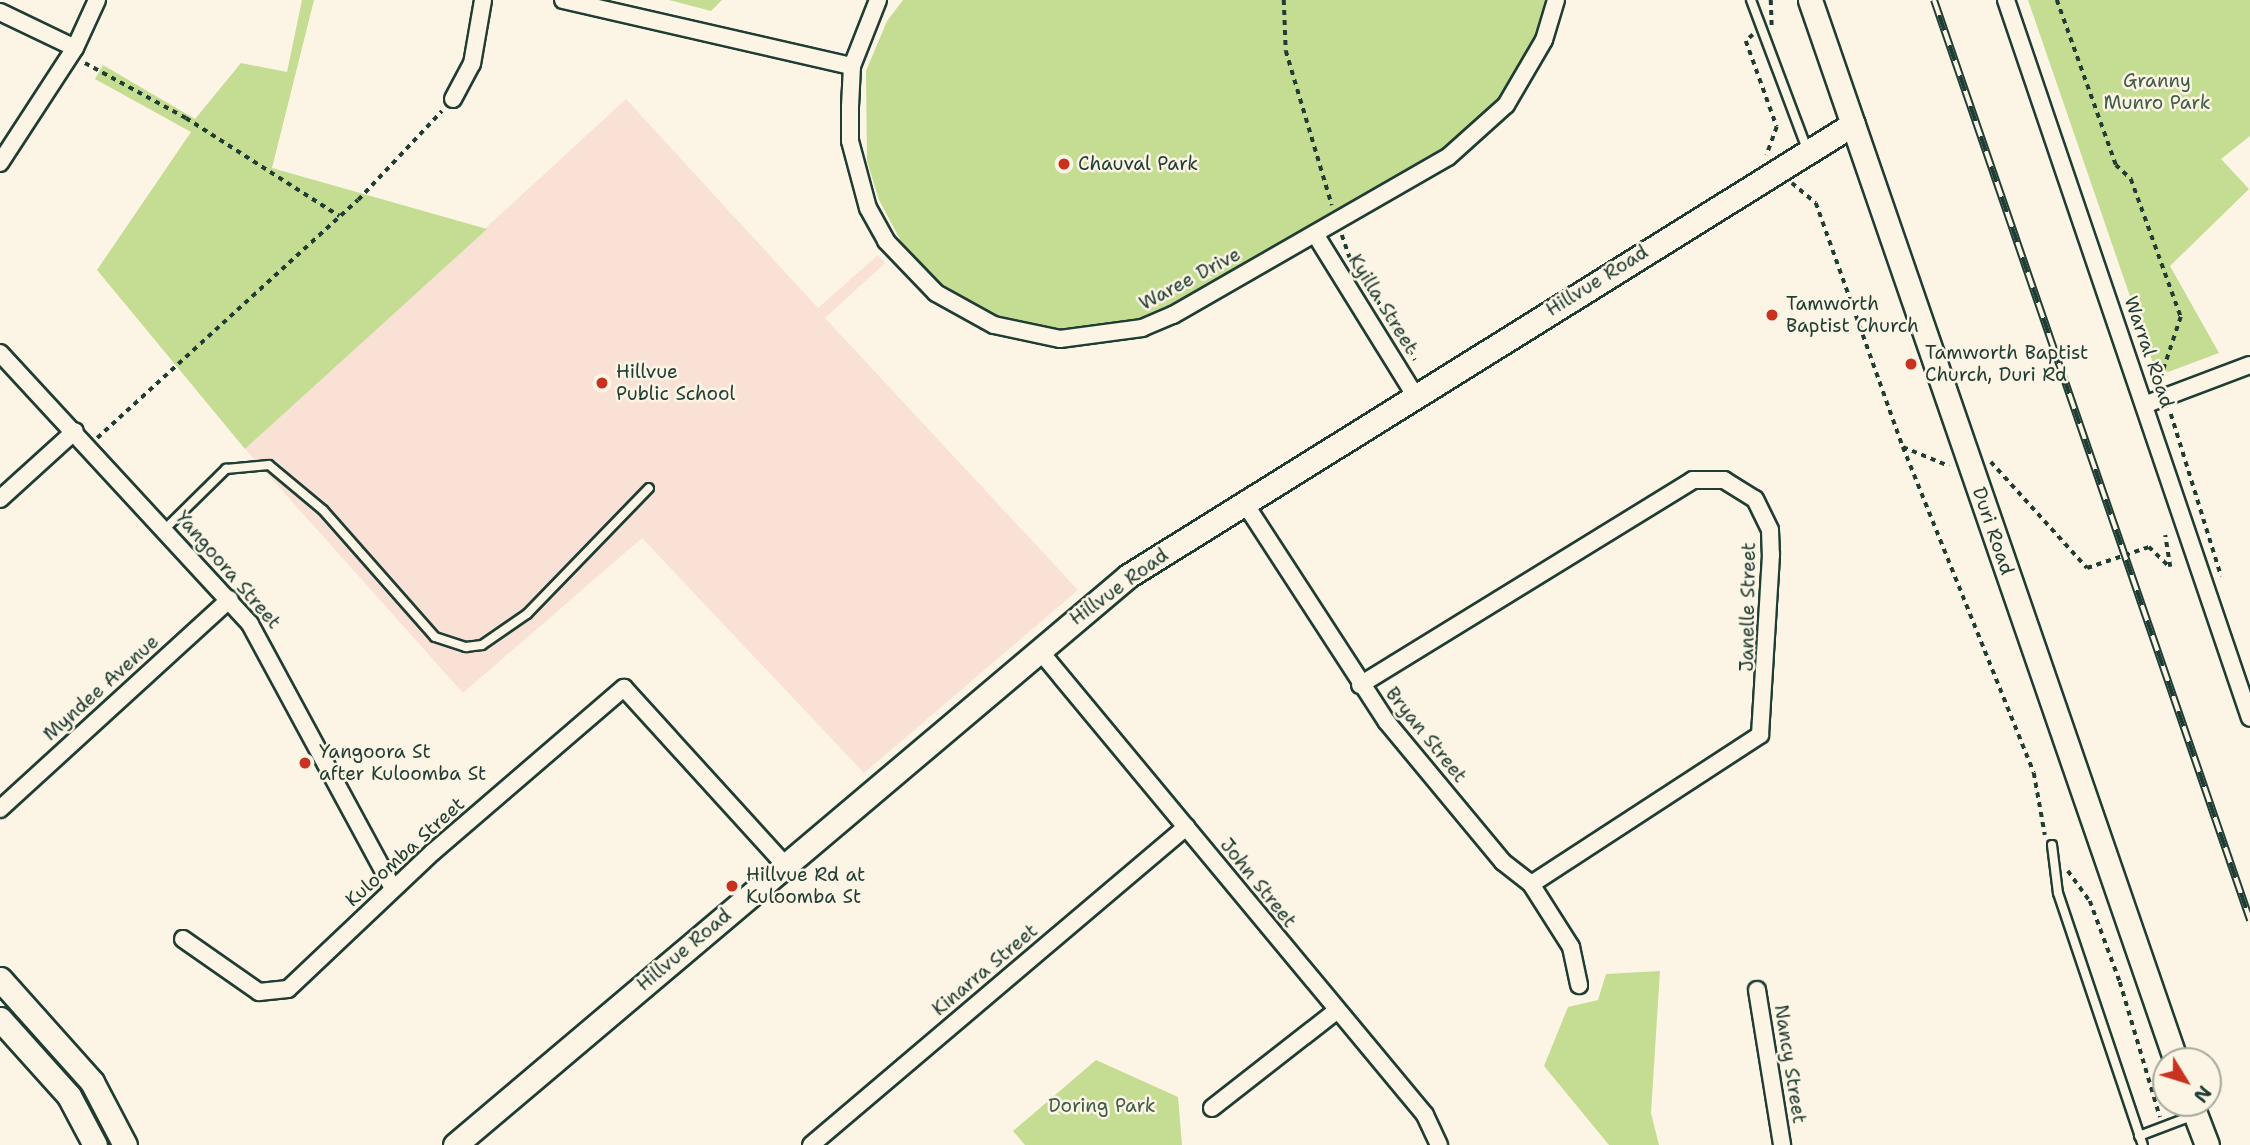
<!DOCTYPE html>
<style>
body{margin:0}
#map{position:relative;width:2250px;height:1145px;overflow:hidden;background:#fcf5e5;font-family:"Shantell Sans",sans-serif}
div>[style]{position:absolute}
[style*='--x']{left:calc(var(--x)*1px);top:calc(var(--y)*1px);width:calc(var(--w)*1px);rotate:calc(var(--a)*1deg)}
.built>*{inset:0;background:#f9e2d5}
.green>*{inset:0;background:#c4dd93}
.path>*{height:3.5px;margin-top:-1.75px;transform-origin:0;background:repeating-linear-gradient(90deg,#1f3d34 0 5px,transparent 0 10px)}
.roads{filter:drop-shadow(2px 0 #1f3d34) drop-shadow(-2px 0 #1f3d34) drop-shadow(0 2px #1f3d34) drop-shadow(0 -2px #1f3d34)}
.lane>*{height:8px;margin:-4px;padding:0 4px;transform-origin:4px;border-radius:4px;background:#fcf5e5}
.street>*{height:16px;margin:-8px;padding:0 8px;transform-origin:8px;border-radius:8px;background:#fcf5e5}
.secondary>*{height:23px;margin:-11.5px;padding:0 11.5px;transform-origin:11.5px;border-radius:11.5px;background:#fcf5e5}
.rail>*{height:8px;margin-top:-4px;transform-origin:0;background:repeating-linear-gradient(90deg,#fcf5e5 0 16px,#1f3d34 0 32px);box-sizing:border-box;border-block:2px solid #1f3d34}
.dots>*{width:19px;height:19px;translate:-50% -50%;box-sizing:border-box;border:4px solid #fcf5e5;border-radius:50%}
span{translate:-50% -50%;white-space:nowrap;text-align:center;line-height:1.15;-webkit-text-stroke:5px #fcf5e5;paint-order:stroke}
.park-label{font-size:19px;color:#405d47}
.poi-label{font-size:19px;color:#1f3d34}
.left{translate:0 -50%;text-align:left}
.street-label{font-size:19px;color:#1f3d34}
.north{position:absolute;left:2152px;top:1047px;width:70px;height:70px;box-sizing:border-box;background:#fcf5e5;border:2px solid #a4ab9e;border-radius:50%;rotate:128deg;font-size:19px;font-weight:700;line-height:28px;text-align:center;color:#1f3d34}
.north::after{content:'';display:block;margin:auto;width:24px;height:32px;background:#c8321e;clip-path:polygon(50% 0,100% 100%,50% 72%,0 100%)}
</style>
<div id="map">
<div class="built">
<i style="clip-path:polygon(626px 99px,818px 308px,878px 255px,885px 263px,825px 318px,1078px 590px,864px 773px,642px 538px,463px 693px,245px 449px)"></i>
</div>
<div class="green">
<i style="clip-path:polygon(302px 0,314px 0,272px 168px,487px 229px,245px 449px,97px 270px,191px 132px,95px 79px,103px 65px,195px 119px,241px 63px,287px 72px)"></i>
<i style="clip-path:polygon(669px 0,722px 0,711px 11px)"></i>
<i style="clip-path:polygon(903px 0,1549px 0,1525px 70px,1490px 117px,1444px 156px,1156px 319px,1069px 334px,998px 318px,936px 280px,902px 243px,879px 200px,867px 161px,866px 71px,887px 21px)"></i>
<i style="clip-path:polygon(2028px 0,2250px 0,2250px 136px,2221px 159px,2249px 189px,2170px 266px,2219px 353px,2168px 372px,2154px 366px)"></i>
<i style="clip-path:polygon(1660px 971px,1651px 1113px,1659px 1145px,1609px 1145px,1544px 1066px,1568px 1007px,1598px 1000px,1606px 974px)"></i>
<i style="clip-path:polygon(1096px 1060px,1178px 1097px,1182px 1145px,1025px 1145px,1013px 1131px)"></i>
</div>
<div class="path">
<i style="--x:1284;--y:0;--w:51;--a:87.8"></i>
<i style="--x:1286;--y:51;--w:161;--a:73.4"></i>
<i style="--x:1771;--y:0;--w:28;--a:88"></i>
<i style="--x:2057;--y:0;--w:175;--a:70.3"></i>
<i style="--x:2116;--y:165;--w:21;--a:43"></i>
<i style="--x:2131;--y:179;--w:147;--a:70.1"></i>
<i style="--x:2181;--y:317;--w:66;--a:108.4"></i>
<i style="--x:1753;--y:35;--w:9;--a:139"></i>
<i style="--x:1746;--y:41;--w:91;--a:70.2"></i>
<i style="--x:1777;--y:127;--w:30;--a:110"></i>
<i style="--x:85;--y:63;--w:115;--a:28.6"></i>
<i style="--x:186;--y:118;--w:182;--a:32.6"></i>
<i style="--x:1792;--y:183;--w:31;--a:40"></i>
<i style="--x:1816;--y:203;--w:259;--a:70.4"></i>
<i style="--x:1903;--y:447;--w:351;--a:68.1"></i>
<i style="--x:2034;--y:773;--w:63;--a:79.9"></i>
<i style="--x:1342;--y:235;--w:24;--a:71"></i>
<i style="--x:1377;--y:300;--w:71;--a:57.7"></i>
<i style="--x:2171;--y:414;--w:170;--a:72.8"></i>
<i style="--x:97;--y:438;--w:353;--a:-42.4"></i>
<i style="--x:358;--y:200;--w:122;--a:-46.7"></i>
<i style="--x:1903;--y:447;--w:50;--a:22.4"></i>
<i style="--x:1991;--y:462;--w:143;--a:47.8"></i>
<i style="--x:2087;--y:568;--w:65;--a:-18.7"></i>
<i style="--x:2149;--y:547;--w:29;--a:44"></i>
<i style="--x:2170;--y:567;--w:32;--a:-99"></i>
<i style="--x:2068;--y:871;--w:37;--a:54"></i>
<i style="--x:2090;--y:901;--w:86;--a:69.7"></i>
<i style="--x:2120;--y:982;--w:141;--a:73.5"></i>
</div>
<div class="roads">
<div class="lane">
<i style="--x:1751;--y:0;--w:159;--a:69.4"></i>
<i style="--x:165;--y:529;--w:86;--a:-44.5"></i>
<i style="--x:226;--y:469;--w:43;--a:-5.3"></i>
<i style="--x:269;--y:465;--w:70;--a:39.8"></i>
<i style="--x:323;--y:510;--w:169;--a:48.6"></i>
<i style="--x:435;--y:637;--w:33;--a:18"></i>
<i style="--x:466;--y:647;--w:16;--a:-7"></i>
<i style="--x:482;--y:645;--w:55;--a:-34.6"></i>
<i style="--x:527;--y:614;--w:175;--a:-45.9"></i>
<i style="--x:2052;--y:845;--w:48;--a:82.9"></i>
<i style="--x:2058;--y:893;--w:266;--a:71.4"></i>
<i style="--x:2139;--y:1136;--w:57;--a:-20.7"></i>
</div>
<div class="street">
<i style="--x:563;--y:0;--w:296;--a:12.9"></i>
<i style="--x:878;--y:0;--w:71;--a:111.5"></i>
<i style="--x:852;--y:66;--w:41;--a:92.8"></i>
<i style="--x:850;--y:107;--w:34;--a:90"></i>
<i style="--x:850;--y:141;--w:69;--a:75"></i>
<i style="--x:868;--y:208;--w:38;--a:61"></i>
<i style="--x:886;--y:241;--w:72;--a:46.1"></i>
<i style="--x:936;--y:293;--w:66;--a:28.9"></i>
<i style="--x:994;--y:325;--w:67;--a:12"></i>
<i style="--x:1060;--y:339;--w:83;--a:-7.6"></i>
<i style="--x:1142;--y:328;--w:34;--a:-23"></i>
<i style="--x:1173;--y:315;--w:317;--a:-29.9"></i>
<i style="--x:1448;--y:157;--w:78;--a:-41.9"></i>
<i style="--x:1506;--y:105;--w:75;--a:-59.7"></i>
<i style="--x:1544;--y:40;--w:42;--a:-73.3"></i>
<i style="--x:2006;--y:0;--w:758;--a:71.23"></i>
<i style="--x:0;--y:12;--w:83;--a:25.6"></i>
<i style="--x:453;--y:99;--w:40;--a:-62"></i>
<i style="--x:472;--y:64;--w:65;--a:-80.2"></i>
<i style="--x:0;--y:163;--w:137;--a:-56.9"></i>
<i style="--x:75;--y:48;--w:53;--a:-65.4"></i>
<i style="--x:1315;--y:234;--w:190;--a:58.2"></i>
<i style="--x:0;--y:353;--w:369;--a:47.3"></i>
<i style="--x:250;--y:624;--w:300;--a:61.6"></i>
<i style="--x:2144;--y:405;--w:113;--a:-20.7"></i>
<i style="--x:0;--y:499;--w:101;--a:-42.2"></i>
<i style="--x:1244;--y:502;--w:261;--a:57"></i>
<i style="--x:1386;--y:721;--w:183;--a:50.3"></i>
<i style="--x:1503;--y:862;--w:36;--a:38"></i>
<i style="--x:1531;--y:884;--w:75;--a:57.6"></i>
<i style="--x:1571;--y:947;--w:39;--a:78"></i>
<i style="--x:1039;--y:650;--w:604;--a:50.3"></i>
<i style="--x:1425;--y:1115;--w:33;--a:65"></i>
<i style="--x:1360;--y:685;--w:391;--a:-31.6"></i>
<i style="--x:1693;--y:480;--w:31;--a:0"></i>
<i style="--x:1724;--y:480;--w:36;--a:32"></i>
<i style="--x:1755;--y:499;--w:34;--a:64"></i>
<i style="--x:1770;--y:530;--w:25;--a:88"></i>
<i style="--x:1771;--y:555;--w:180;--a:93.5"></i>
<i style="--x:1760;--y:735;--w:273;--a:146.9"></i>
<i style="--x:0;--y:809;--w:311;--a:-42.4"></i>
<i style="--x:183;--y:939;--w:93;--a:34.9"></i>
<i style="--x:259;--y:992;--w:29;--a:-6"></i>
<i style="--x:288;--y:989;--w:199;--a:-43.4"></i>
<i style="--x:433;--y:852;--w:252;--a:-40.7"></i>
<i style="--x:624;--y:688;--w:238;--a:47.7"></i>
<i style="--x:1757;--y:990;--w:157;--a:80.8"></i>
<i style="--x:1212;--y:1108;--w:157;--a:-38"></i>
<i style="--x:811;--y:1145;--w:492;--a:-40.3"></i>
</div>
<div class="secondary">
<i style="--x:1810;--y:0;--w:1122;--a:70.97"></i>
<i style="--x:0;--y:979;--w:138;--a:48.2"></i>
<i style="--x:92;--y:1082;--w:71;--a:62.4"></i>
<i style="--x:0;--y:1019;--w:103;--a:48.1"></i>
<i style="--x:69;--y:1096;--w:55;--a:62"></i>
<i style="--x:2191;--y:1103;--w:45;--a:69.1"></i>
<i style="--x:455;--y:1145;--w:881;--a:-40.21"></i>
<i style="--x:1128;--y:576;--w:854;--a:-31.94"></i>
</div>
</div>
<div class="rail">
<i style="--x:1934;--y:0;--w:973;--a:71.04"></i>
</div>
<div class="dots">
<i style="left:1064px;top:164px;background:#c8321e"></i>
<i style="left:1772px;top:315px;background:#c8321e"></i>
<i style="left:1911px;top:364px;background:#c8321e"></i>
<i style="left:602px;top:383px;background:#c8321e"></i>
<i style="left:305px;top:763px;background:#c8321e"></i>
<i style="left:732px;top:886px;background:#c8321e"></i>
</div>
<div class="park-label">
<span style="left:2157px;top:92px">Granny<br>Munro Park</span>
<span style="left:1102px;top:1106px">Doring Park</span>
</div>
<div class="poi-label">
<span class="left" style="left:1078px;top:164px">Chauval Park</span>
<span class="left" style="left:1786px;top:315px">Tamworth<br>Baptist Church</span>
<span class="left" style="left:1925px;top:364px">Tamworth Baptist<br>Church, Duri Rd</span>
<span class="left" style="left:616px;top:383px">Hillvue<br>Public School</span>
<span class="left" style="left:319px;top:763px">Yangoora St<br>after Kuloomba St</span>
<span class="left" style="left:746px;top:886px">Hillvue Rd at<br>Kuloomba St</span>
</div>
<div class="street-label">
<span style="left:1190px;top:279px;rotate:-28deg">Waree Drive</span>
<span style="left:1597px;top:281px;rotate:-32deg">Hillvue Road</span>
<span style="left:1383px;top:304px;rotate:58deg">Kyilla Street</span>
<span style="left:2149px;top:352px;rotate:71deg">Warral Road</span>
<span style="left:1993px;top:531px;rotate:71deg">Duri Road</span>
<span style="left:228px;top:570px;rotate:49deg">Yangoora Street</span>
<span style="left:1119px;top:587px;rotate:-36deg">Hillvue Road</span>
<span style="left:1748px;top:607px;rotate:-89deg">Janelle Street</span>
<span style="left:101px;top:688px;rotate:-42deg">Myndee Avenue</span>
<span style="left:1426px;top:735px;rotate:51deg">Bryan Street</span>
<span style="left:405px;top:852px;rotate:-42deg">Kuloomba Street</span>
<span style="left:1258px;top:883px;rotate:51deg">John Street</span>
<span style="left:684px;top:950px;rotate:-40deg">Hillvue Road</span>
<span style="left:985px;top:970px;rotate:-40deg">Kinarra Street</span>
<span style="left:1790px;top:1064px;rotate:81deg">Nancy Street</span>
</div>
<div class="north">N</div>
</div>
